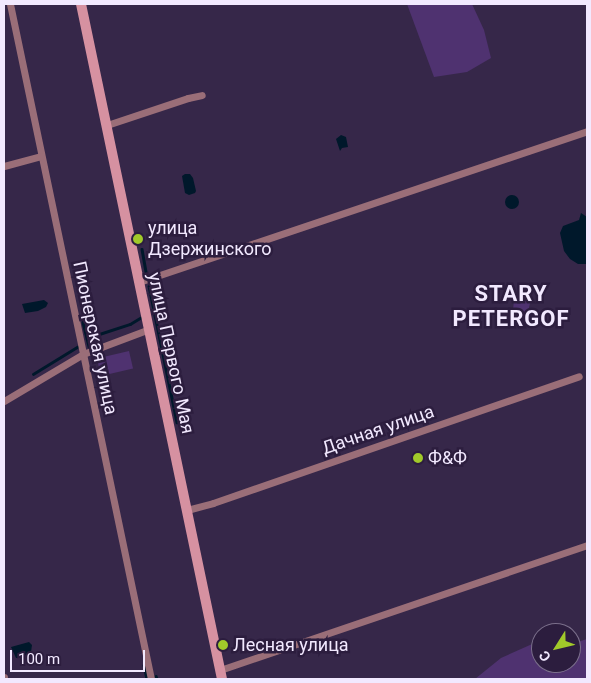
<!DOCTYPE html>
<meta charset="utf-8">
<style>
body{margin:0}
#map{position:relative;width:591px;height:683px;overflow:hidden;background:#362749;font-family:Roboto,sans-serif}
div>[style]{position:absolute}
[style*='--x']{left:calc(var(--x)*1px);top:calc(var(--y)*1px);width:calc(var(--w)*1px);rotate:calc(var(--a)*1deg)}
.green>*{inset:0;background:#4f3270;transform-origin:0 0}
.water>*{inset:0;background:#00182b}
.round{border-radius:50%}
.stream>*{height:2.5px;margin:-1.25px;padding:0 1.25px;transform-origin:1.25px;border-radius:1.25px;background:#00182b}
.street>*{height:7px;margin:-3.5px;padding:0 3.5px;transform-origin:3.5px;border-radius:3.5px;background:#9a6e78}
.secondary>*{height:10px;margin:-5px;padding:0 5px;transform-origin:5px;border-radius:5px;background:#d691a1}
.dots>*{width:14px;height:14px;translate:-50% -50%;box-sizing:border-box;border:2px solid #2c1d3e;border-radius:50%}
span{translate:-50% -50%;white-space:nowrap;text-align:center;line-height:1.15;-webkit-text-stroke:5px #2c1d3e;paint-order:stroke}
.poi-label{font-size:18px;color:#f2e9ff}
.left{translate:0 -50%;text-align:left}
.street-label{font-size:18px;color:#f2e9ff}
.district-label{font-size:22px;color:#f2e9ff;font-weight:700;letter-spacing:1px}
.frame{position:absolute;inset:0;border:5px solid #f2e9ff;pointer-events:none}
.north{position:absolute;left:531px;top:623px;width:50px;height:50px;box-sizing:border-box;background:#2c1d3e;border:1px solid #7b6f8b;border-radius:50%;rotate:234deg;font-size:14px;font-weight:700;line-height:20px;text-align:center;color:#f2e9ff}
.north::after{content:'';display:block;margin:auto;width:18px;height:22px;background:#a1c92a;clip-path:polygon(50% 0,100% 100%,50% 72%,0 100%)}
.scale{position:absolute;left:10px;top:650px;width:135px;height:22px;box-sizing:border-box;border:2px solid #f2e9ff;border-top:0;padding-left:6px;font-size:15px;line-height:18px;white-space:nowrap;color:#f2e9ff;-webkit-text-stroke:4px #2c1d3e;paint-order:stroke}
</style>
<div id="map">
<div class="green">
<i style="clip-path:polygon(407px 4px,472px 4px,484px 30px,491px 58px,467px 72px,434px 77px)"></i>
<i style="clip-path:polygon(519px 293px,524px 294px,530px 303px,528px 313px,525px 317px,515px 315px,513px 311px,514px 299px)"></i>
<i style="left:129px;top:351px;width:18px;height:33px;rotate:77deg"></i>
<i style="clip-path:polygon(587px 639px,587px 679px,475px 679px,501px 658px,539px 641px,541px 642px,541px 663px,571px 663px,571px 644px)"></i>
</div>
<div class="water">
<i style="clip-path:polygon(341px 135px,346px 137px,348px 147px,342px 148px,340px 151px,336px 139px)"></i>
<i style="clip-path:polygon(185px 174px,190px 174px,193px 178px,196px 191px,195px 193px,189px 195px,185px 193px,182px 176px)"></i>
<i class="round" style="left:505px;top:195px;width:14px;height:14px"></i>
<i style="clip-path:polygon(581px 213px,587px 217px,587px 264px,578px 264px,570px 259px,564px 251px,560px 233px,563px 226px,579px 220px)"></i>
<i style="clip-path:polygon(44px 300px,48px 303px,46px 307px,38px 311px,25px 313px,22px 304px)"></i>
<i style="clip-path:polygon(29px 642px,32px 645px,31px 652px,21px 658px,16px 658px,11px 647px)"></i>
</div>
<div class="stream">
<i style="--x:142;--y:249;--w:23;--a:80"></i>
<i style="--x:149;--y:286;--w:139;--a:78.4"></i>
<i style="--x:83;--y:322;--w:25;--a:76"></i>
<i style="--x:87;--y:338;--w:45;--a:-18"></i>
<i style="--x:130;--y:324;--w:12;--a:-31"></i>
<i style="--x:33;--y:374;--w:52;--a:-31.5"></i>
<i style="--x:144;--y:665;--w:14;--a:78"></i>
<i style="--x:156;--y:676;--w:3;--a:72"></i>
</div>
<div class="street">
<i style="--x:10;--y:4;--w:690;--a:78.2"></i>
<i style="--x:107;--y:125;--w:85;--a:-18.4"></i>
<i style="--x:188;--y:98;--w:14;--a:-12"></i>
<i style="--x:4;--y:166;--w:38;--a:-15"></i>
<i style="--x:139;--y:282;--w:473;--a:-18.6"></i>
<i style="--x:4;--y:401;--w:92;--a:-30.7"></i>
<i style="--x:83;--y:354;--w:71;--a:-20.7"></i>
<i style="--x:187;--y:510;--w:27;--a:-15"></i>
<i style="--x:213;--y:503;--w:387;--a:-19.1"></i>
<i style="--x:220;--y:670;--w:388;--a:-18.8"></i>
<i style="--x:4;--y:677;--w:2;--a:90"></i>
</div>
<div class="secondary">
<i style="--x:81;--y:4;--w:690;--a:78.2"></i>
</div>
<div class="dots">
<i style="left:138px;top:239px;background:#a1c92a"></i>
<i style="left:418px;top:458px;background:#a1c92a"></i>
<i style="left:223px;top:645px;background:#a1c92a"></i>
</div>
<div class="poi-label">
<span class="left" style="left:148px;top:239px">улица<br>Дзержинского</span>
<span class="left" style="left:428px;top:458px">Ф&amp;Ф</span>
<span class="left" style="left:233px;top:645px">Лесная улица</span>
</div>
<div class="street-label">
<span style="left:95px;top:338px;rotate:78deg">Пионерская улица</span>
<span style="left:171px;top:353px;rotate:78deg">улица Первого Мая</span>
<span style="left:378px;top:430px;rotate:-19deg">Дачная улица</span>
</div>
<div class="district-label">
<span style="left:511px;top:306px">STARY<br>PETERGOF</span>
</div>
<div class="frame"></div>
<div class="north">С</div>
<div class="scale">100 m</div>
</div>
